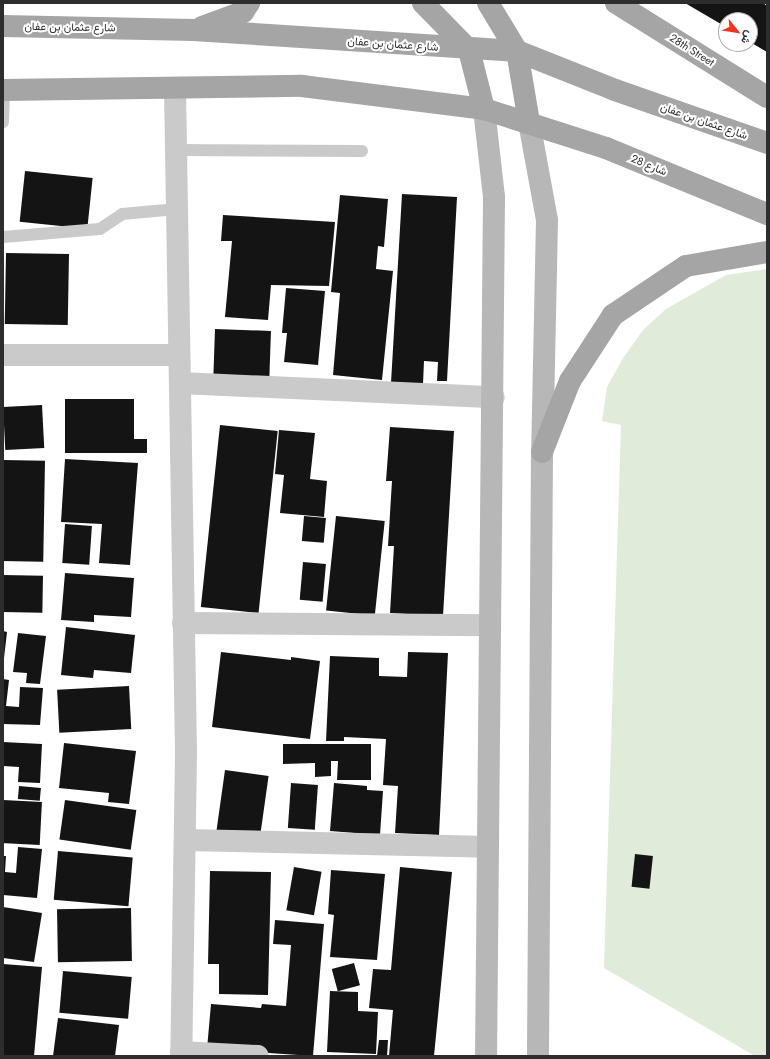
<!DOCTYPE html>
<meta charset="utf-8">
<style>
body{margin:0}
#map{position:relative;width:770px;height:1059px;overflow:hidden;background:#fff;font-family:Jost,Vazirmatn,sans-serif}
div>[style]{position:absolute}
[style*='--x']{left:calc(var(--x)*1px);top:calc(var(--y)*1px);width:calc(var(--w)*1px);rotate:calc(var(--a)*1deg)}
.green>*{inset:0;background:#e0ecd9}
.building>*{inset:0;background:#141414;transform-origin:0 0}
.lane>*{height:12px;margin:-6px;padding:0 6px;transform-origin:6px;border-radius:6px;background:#cacaca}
.street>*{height:22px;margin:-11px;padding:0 11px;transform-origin:11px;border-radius:11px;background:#cacaca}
.secondary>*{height:22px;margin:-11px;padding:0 11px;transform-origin:11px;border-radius:11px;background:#b7b7b7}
.primary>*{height:22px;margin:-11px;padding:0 11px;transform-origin:11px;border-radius:11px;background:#a5a5a5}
span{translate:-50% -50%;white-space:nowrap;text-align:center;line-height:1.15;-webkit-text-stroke:4px #fff;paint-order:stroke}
.street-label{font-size:11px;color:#2d2d2d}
.frame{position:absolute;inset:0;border:4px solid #2d2d2d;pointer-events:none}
.north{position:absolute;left:718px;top:12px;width:40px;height:40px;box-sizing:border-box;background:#fff;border:1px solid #ababab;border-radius:50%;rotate:120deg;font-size:11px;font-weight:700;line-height:16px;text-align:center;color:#2d2d2d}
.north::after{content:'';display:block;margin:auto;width:14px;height:18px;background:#f13321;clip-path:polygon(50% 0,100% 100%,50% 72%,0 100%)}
</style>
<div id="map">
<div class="green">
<i style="clip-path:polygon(767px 269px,767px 1056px,755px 1056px,604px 968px,621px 425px,602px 421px,607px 387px,623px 358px,643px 330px,666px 309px,726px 275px)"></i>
</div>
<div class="building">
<i style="clip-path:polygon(685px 3px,763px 3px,767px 6px,767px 52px,750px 42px,750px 20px,726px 20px,726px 27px)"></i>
<i style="left:25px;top:171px;width:68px;height:51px;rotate:6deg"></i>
<i style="clip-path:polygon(402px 194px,457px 197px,447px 381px,437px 381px,438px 362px,424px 361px,423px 384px,391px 383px)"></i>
<i style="clip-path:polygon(340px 195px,388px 199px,384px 247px,378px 246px,376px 269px,393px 271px,382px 380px,333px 375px,340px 293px,331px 292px)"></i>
<i style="clip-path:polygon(223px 215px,335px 222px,329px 286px,271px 285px,268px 320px,225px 317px,232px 241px,221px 241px)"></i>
<i style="left:6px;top:253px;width:63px;height:71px;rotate:1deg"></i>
<i style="clip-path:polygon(286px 288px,325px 291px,318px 365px,284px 362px,287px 333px,282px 333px)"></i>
<i style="left:215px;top:329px;width:56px;height:47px;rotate:2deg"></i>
<i style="clip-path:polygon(65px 399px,134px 399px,134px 439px,147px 439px,147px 453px,65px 453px)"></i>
<i style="left:42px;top:405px;width:43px;height:39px;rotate:87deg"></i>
<i style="left:220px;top:425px;width:58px;height:183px;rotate:6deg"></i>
<i style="clip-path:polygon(390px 427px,454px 431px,443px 616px,390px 613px,394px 546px,388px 546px,392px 481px,386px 481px)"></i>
<i style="clip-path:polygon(279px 430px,315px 433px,310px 479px,327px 481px,324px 517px,280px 513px,284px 475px,275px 474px)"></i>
<i style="clip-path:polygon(65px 459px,138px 463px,130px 565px,99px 563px,102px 524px,61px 522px)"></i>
<i style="left:3px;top:460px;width:42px;height:101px;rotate:1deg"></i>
<i style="left:304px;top:516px;width:22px;height:25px;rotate:5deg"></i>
<i style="left:336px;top:516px;width:49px;height:95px;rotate:6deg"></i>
<i style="left:65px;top:524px;width:27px;height:39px;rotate:4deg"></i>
<i style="left:303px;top:562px;width:23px;height:38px;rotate:5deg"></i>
<i style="clip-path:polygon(65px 573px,134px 578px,131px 617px,94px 615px,94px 622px,61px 620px)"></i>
<i style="left:3px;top:575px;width:40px;height:37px;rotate:1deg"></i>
<i style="clip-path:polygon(66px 627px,135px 635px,131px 673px,94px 670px,93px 678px,61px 675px)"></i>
<i style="clip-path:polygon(3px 631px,7px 632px,4px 658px,3px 658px)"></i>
<i style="clip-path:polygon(18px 633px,46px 636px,40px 684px,26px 683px,27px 673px,13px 672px)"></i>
<i style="clip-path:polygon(221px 652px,291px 660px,291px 657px,320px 661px,310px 739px,212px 727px)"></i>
<i style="clip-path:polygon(408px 652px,448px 653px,439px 835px,395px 833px,398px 786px,383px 785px,386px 739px,344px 737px,344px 741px,326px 741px,330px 656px,379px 658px,379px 676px,407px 677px)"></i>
<i style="clip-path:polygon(3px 679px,9px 680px,6px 706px,19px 707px,20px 687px,43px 688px,40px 725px,3px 724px)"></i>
<i style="left:129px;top:686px;width:43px;height:72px;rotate:87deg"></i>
<i style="clip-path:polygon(3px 742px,42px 744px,40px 783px,18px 782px,19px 767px,3px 766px)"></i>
<i style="clip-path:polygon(64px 743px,136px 751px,129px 804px,108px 802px,109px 793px,59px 788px)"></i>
<i style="clip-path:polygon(283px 744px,371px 744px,371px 780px,337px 780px,338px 761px,331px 761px,331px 776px,315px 777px,315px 763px,283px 764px)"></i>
<i style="left:225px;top:770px;width:44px;height:61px;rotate:8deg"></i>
<i style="left:291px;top:783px;width:27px;height:45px;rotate:4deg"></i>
<i style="clip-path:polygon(334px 783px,367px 786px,367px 790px,383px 791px,380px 835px,330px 831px)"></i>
<i style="left:19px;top:786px;width:22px;height:13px;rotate:5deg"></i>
<i style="left:3px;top:800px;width:39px;height:43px;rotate:3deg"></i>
<i style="left:65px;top:800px;width:72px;height:40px;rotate:8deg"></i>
<i style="clip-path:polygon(18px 847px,42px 849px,37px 898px,3px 895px,3px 856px,6px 856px,5px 872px,16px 873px)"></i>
<i style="left:58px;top:851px;width:75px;height:49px;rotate:5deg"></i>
<i style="left:635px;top:854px;width:18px;height:33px;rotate:6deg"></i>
<i style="left:294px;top:867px;width:28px;height:44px;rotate:10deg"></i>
<i style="clip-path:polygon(400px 867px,452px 872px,434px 1056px,389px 1056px,393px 1010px,369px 1008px,373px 969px,391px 970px)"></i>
<i style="clip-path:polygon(331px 870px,385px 874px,377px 960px,330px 957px,334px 915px,328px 914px)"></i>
<i style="clip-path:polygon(210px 871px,271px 872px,268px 995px,219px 994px,219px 964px,208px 964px)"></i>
<i style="clip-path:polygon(3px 907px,42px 913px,34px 962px,3px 958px)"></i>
<i style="left:131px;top:908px;width:53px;height:74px;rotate:89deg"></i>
<i style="clip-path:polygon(275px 920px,324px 924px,313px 1056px,207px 1049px,211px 1004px,261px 1008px,262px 1004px,286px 1006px,291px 945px,273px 944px)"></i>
<i style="left:354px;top:963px;width:23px;height:23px;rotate:75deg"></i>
<i style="clip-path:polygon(3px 964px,42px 967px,34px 1056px,3px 1056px)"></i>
<i style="left:63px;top:971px;width:69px;height:42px;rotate:5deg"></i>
<i style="clip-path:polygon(330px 991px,358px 992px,358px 1011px,378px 1012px,376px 1054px,327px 1052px)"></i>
<i style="clip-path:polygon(58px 1018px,119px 1025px,115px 1056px,53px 1056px)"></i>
<i style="clip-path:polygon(379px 1040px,388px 1040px,387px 1056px,377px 1056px)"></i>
</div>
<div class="lane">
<i style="--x:3;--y:122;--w:32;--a:-88"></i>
<i style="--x:176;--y:150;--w:186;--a:0.3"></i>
<i style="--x:3;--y:237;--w:97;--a:-4.7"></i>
<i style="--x:100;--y:229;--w:27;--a:-34"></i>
<i style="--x:122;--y:214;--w:55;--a:-5.2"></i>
</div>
<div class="street">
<i style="--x:175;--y:88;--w:666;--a:89.05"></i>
<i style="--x:186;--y:754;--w:302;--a:90.9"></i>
<i style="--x:3;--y:355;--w:176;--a:0"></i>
<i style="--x:180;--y:383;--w:314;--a:2.6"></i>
<i style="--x:183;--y:623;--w:307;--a:0.4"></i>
<i style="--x:185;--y:840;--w:303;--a:1.3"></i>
<i style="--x:181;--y:1052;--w:77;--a:3"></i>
</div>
<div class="secondary">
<i style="--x:484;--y:109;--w:89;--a:83.5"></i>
<i style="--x:494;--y:197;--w:859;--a:90.53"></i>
<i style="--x:529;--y:122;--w:100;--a:79.6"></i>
<i style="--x:547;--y:220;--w:232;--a:91.2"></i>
<i style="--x:542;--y:452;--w:604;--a:90.38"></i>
</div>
<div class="primary">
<i style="--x:423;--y:3;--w:66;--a:45.6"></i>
<i style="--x:469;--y:50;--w:61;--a:75.7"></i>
<i style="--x:488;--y:3;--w:56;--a:58.9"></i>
<i style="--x:517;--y:51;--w:72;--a:80.4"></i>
<i style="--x:616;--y:3;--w:178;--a:31.9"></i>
<i style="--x:3;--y:26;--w:190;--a:1.2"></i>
<i style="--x:193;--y:30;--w:325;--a:3.7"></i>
<i style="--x:517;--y:51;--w:105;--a:21.7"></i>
<i style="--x:615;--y:90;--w:161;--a:19.2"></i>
<i style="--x:202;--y:27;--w:44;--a:-20.1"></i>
<i style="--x:243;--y:12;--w:11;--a:-56"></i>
<i style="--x:3;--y:90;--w:299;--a:-0.8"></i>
<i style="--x:302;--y:86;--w:183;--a:7.2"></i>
<i style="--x:484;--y:109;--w:128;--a:17.7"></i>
<i style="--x:606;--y:148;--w:174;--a:22.3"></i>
<i style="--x:542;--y:452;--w:76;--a:-68.5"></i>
<i style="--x:570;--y:381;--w:79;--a:-56.9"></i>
<i style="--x:613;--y:315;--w:88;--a:-33.9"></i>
<i style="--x:686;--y:266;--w:82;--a:-9.8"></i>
</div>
<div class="street-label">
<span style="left:70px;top:27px;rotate:1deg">شارع عثمان بن عفان</span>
<span style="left:393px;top:44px;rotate:4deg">شارع عثمان بن عفان</span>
<span style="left:692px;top:50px;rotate:32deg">28th Street</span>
<span style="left:704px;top:121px;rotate:19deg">شارع عثمان بن عفان</span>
<span style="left:649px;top:165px;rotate:22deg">شارع 28</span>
</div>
<div class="frame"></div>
<div class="north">ش</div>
</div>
